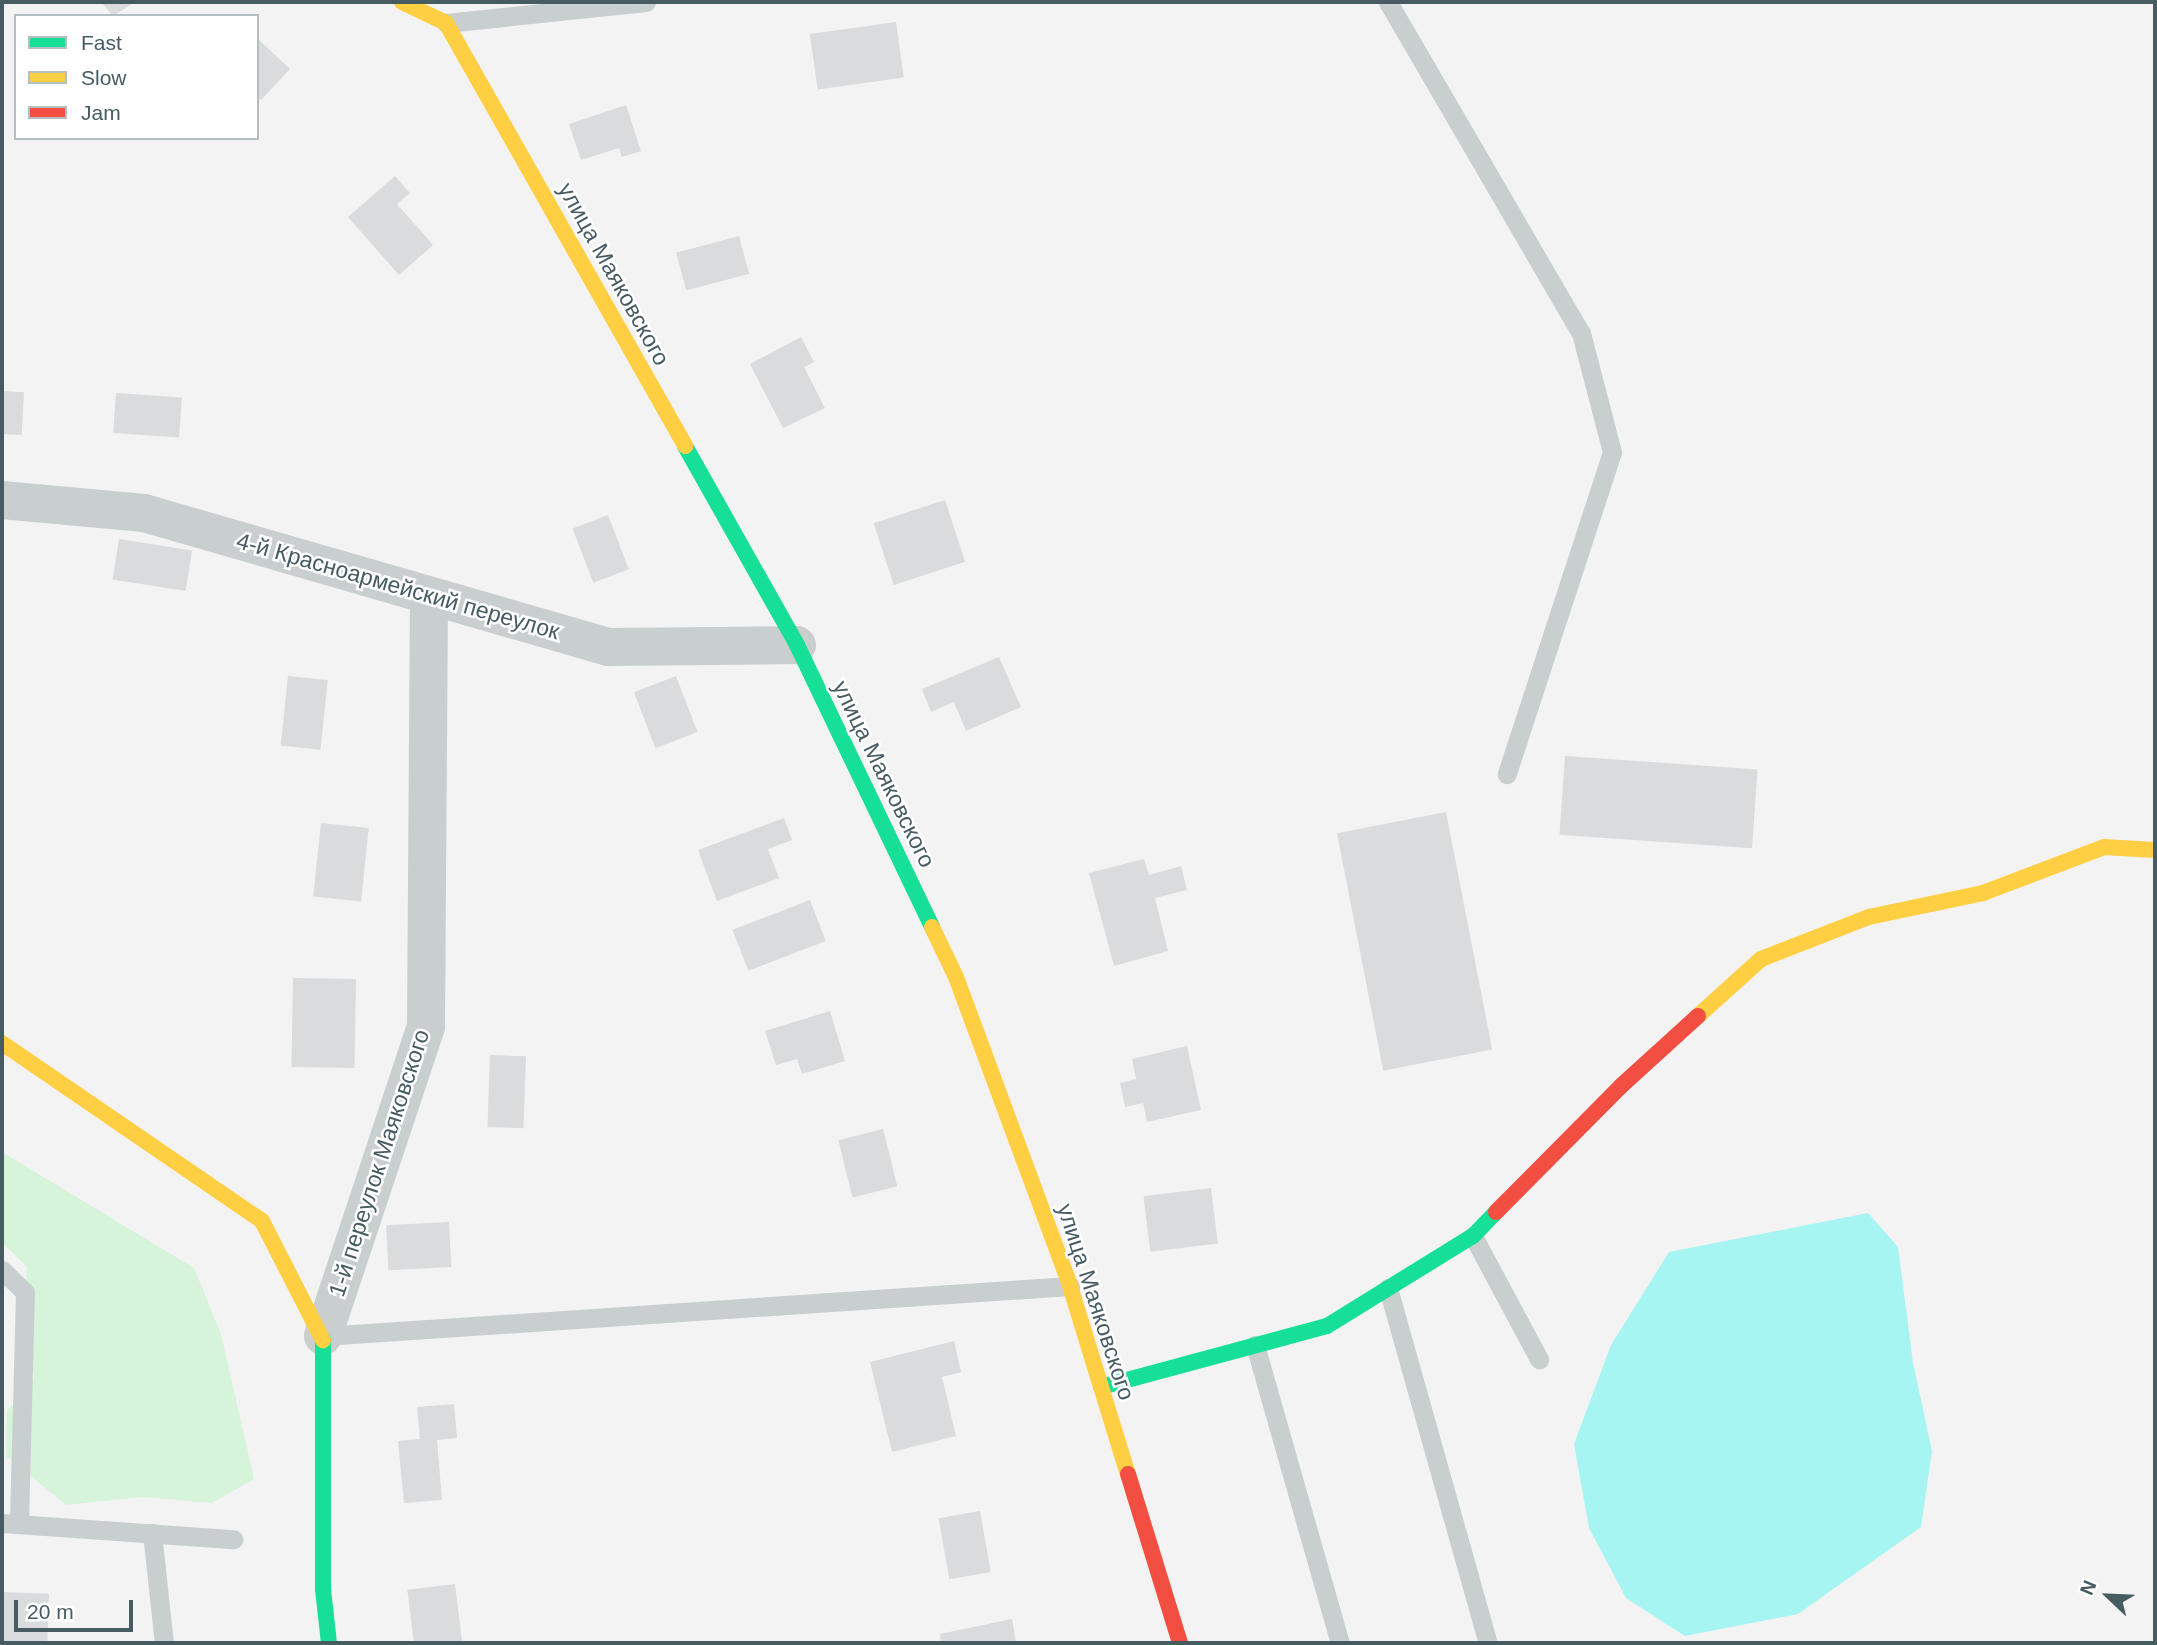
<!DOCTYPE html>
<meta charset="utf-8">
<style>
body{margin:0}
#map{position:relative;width:2157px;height:1645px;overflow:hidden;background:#f3f3f3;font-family:Arial,sans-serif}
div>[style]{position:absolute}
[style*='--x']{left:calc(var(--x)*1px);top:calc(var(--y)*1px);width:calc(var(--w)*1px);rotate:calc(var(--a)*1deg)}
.green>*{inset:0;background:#d5f4da}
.water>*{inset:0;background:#a7f5f2}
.building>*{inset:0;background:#d9dbdc;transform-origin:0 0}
.lane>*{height:19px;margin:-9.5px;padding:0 9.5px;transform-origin:9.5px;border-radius:9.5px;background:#c9cecf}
.street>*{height:38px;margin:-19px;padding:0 19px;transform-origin:19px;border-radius:19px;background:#c9cecf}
.fast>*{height:16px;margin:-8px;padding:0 8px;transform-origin:8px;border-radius:8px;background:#16e098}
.slow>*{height:16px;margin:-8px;padding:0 8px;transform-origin:8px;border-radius:8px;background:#ffcf43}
.jam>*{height:16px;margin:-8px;padding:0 8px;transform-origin:8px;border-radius:8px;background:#f24e42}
span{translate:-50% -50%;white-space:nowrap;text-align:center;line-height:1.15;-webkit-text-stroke:5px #fff;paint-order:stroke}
.street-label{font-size:23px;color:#475c62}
.frame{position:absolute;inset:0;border:4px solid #475c62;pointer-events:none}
.legend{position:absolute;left:14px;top:14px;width:245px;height:126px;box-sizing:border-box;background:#fff;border:2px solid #b5bec0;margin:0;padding:9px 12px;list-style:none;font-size:21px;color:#475c62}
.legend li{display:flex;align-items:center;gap:14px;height:35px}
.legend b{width:35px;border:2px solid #b5bec0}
.north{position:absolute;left:2073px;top:1561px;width:70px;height:70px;-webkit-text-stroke:5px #fff;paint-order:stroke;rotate:293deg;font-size:19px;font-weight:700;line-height:28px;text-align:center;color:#475c62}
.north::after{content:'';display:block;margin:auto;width:24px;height:32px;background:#475c62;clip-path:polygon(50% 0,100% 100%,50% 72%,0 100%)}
.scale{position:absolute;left:14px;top:1600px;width:119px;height:32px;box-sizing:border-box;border:4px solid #475c62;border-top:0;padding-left:9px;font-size:21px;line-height:24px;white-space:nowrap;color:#475c62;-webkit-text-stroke:5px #fff;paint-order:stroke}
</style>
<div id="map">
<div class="green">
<i style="clip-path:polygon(2px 1152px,194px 1268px,221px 1334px,254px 1479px,212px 1503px,142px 1497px,66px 1505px,6px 1456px,7px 1411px,34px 1378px,22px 1323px,27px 1267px,2px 1242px)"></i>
</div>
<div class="water">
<i style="clip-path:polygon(1868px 1213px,1898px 1247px,1913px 1363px,1932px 1451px,1921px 1527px,1798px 1614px,1685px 1636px,1626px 1598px,1589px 1528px,1574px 1444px,1611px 1345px,1669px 1252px)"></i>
</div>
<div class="building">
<i style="clip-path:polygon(101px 2px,135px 2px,113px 16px)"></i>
<i style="left:896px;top:22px;width:56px;height:87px;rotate:82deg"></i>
<i style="clip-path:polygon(257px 38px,290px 69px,261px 100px,257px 97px)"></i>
<i style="clip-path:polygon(626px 105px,641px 151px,622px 157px,619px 148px,581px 160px,569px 124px)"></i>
<i style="clip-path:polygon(395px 176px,410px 193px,397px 204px,433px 245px,399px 275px,348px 217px)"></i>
<i style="left:739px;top:236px;width:39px;height:65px;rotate:75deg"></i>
<i style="clip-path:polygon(801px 337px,814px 362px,804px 367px,825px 408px,783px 428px,750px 364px)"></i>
<i style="left:2px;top:391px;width:22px;height:43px;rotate:3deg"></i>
<i style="left:116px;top:393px;width:66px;height:40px;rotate:4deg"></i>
<i style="left:945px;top:500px;width:65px;height:75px;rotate:72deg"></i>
<i style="left:608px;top:515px;width:58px;height:38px;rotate:69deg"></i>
<i style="left:119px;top:539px;width:74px;height:41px;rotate:9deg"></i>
<i style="clip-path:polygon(999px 657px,1021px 707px,966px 731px,954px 702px,931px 712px,922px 689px)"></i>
<i style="left:288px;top:676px;width:40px;height:70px;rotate:6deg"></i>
<i style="left:676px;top:676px;width:60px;height:45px;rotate:69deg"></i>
<i style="left:1565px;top:756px;width:193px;height:79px;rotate:4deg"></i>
<i style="left:1446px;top:812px;width:242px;height:111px;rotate:79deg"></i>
<i style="clip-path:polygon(784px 818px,792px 840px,768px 849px,779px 878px,717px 901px,698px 850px)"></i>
<i style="left:321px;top:823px;width:48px;height:74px;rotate:6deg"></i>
<i style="clip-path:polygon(1144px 859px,1149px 875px,1181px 866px,1187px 890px,1155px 898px,1168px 951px,1114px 966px,1089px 873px)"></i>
<i style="left:810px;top:900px;width:44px;height:83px;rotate:69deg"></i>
<i style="left:293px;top:978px;width:63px;height:89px;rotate:1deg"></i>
<i style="clip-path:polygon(830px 1011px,845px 1061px,802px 1074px,797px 1059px,776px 1065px,765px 1031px)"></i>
<i style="clip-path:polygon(1187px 1046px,1201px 1110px,1147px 1122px,1143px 1103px,1125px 1107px,1120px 1083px,1136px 1079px,1132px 1059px)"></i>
<i style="left:490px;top:1055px;width:36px;height:72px;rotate:2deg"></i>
<i style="left:883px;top:1129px;width:59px;height:46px;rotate:76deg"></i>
<i style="left:1211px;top:1188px;width:56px;height:68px;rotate:83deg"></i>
<i style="left:449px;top:1222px;width:45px;height:63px;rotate:87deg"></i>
<i style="clip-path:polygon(954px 1341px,961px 1372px,942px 1377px,956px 1436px,892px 1452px,870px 1362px)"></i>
<i style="clip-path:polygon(454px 1404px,457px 1438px,437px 1440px,442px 1500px,404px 1503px,398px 1441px,420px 1439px,417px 1407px)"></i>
<i style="left:980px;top:1511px;width:62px;height:42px;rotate:80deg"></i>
<i style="left:455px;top:1584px;width:58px;height:48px;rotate:83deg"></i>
<i style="left:2px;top:1592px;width:47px;height:51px;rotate:2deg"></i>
<i style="clip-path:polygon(1012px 1619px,1016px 1643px,941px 1643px,940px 1634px)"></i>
</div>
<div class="lane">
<i style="--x:1388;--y:2;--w:383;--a:59.8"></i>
<i style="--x:1581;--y:333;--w:123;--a:75.4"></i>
<i style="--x:1612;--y:452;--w:339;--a:108.1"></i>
<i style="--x:446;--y:23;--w:201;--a:-6"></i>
<i style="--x:1473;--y:1236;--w:140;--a:61.8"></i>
<i style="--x:2;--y:1270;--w:32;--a:44"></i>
<i style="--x:25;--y:1292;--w:232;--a:91.5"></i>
<i style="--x:1388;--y:1288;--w:369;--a:74.3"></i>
<i style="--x:323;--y:1336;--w:749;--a:-3.83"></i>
<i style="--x:1255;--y:1345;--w:310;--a:74.1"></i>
<i style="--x:2;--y:1523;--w:232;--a:4"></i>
<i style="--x:152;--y:1533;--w:111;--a:83.8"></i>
</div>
<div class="street">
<i style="--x:2;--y:500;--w:143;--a:5.2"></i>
<i style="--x:144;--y:513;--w:484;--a:16.1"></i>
<i style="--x:609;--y:647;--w:188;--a:-0.6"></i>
<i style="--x:323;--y:1336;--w:327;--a:-71.6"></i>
<i style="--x:426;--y:1026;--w:428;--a:-89.6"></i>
</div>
<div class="fast">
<i style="--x:685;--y:446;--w:228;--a:60.6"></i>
<i style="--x:797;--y:645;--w:313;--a:64.4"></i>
<i style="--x:323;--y:1340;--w:249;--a:90"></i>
<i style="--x:323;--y:1589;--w:54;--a:83.7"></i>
<i style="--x:1101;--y:1387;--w:234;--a:-15.1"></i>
<i style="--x:1327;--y:1326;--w:172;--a:-31.7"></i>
<i style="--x:1473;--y:1236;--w:33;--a:-46"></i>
</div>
<div class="slow">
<i style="--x:402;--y:2;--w:49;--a:25.5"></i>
<i style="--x:446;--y:23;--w:486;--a:60.5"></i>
<i style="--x:932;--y:927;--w:55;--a:64.4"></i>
<i style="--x:956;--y:977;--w:329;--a:69.7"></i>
<i style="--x:1070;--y:1286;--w:197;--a:72.9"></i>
<i style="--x:1698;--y:1016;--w:85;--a:-42.1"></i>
<i style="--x:1761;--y:959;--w:116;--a:-21.3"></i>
<i style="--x:1869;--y:917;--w:116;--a:-11.9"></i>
<i style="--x:1983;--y:893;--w:129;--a:-20.8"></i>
<i style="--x:2104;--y:847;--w:51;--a:3.4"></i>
<i style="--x:2;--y:1043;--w:315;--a:34.4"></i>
<i style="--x:262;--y:1221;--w:134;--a:62.9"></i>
</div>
<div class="jam">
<i style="--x:1496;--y:1212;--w:177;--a:-45.2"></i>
<i style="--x:1621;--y:1086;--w:104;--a:-42.3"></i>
<i style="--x:1128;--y:1474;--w:177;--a:72.9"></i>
</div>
<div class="street-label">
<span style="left:614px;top:274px;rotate:61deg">улица Маяковского</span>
<span style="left:398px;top:586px;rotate:16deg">4-й Красноармейский переулок</span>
<span style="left:884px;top:774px;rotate:64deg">улица Маяковского</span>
<span style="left:379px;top:1163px;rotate:-72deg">1-й переулок Маяковского</span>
<span style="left:1096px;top:1302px;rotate:72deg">улица Маяковского</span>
</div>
<div class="frame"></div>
<ul class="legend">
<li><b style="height:9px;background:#16e098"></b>Fast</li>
<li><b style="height:9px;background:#ffcf43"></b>Slow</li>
<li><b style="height:9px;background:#f24e42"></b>Jam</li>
</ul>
<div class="north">N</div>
<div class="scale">20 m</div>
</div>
